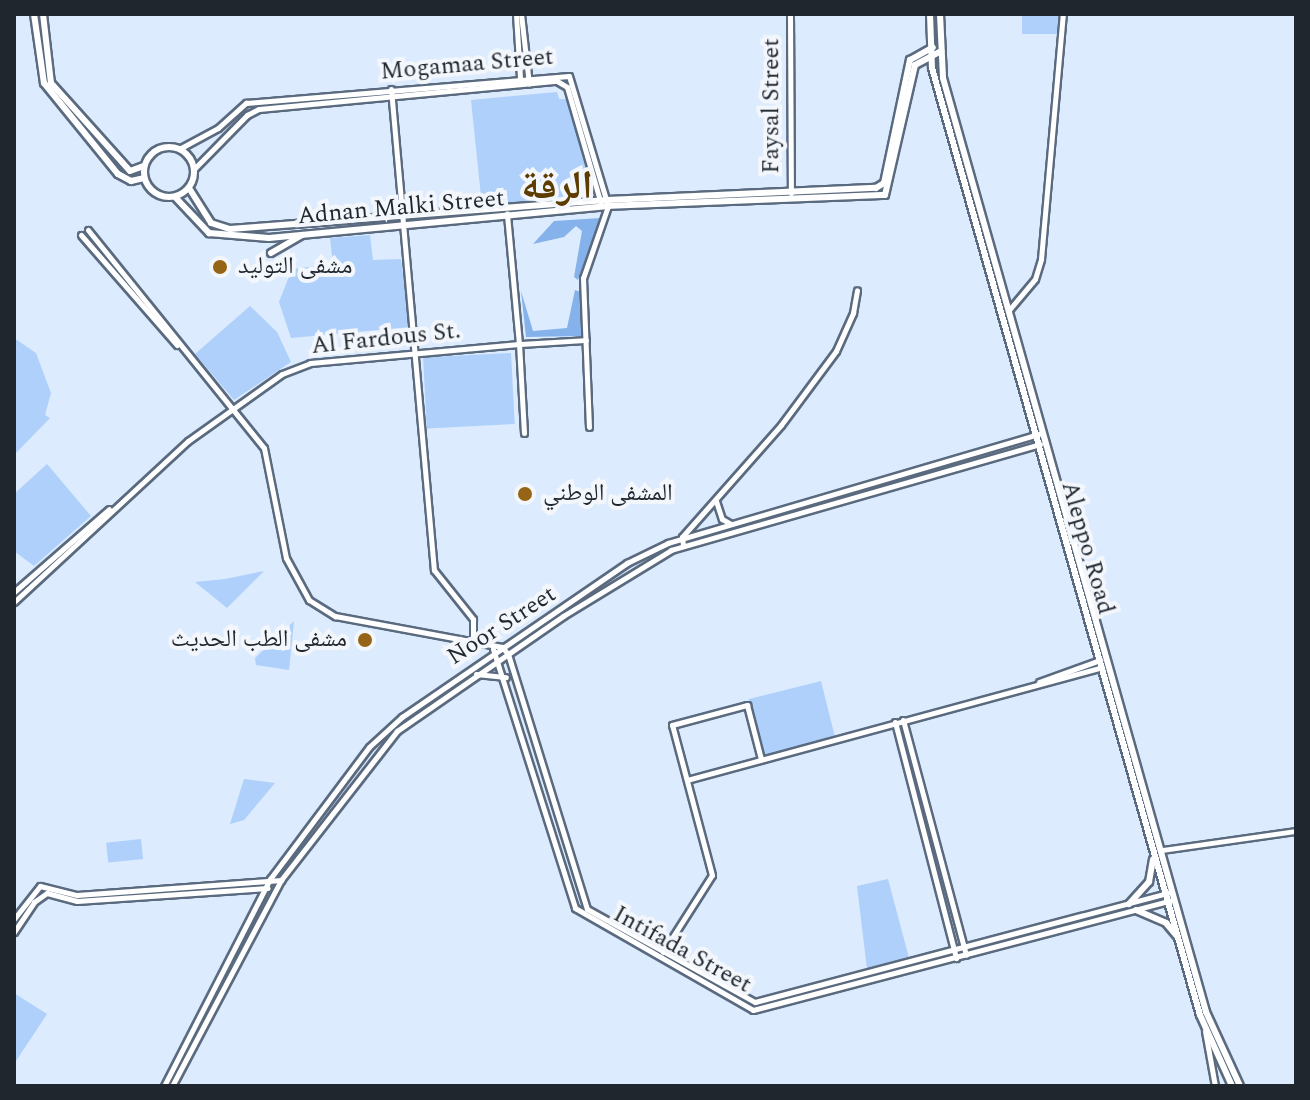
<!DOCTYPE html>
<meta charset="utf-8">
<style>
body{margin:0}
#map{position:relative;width:1310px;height:1100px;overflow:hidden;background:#dcebfe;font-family:Spectral,"Noto Naskh Arabic",serif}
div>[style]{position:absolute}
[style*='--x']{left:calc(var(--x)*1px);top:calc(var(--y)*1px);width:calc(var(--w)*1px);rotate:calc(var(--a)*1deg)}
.green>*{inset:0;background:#aed0fa;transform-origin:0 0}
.forest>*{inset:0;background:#85b2ea}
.roads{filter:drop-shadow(2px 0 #5a6a7f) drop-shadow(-2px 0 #5a6a7f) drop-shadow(0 2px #5a6a7f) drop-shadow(0 -2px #5a6a7f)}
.secondary>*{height:5px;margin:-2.5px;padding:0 2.5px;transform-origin:2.5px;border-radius:2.5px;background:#fff}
.primary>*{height:6px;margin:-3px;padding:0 3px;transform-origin:3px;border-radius:3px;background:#fff}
.primary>.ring{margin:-3px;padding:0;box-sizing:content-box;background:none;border:6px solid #fff;border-radius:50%}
.dots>*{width:22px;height:22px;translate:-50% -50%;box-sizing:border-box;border:4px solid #f3f7fc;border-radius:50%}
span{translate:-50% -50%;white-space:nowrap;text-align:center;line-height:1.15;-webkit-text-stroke:8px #f3f7fc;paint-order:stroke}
.street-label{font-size:24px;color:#1f262e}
.poi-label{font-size:24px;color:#1f262e}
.left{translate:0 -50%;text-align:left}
.right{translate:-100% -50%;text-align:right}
.town-label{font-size:40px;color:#5d3c02;font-weight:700}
.frame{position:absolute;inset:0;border:16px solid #1f262e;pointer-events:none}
</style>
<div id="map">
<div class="green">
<i style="left:1022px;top:14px;width:36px;height:20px"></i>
<i style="clip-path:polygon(557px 92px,559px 99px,567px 99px,591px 184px,587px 194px,482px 206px,471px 100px)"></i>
<i style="clip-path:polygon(370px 235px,373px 260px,401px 259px,410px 327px,291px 338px,279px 302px,292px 269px,333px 264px,330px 238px)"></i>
<i style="clip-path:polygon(250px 306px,277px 332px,291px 362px,234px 400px,195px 354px)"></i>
<i style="clip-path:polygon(14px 338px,36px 353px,51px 393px,45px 415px,50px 418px,14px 455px)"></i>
<i style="left:511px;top:353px;width:71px;height:88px;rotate:87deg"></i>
<i style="clip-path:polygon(47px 464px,91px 516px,34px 566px,14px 551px,14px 494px)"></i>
<i style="clip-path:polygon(264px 571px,227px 608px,195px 582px,225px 579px)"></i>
<i style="clip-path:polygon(294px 621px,289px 670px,256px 665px,255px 658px)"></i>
<i style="left:821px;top:681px;width:59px;height:75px;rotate:76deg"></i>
<i style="clip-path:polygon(244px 779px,275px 783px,244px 820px,230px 824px)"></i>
<i style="left:141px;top:839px;width:20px;height:35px;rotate:84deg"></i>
<i style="clip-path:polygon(888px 879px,909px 958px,867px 969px,857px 886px)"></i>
<i style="clip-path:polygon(14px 993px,47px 1014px,14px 1064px)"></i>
</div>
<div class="forest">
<i style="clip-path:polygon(600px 218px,578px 280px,574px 277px,582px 231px,576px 226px,564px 237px,533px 244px,554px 221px)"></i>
<i style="clip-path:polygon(575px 290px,581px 292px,581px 336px,526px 337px,521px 291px,533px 331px,567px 328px)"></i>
</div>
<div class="roads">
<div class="secondary">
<i style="--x:516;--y:14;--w:63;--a:86.4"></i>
<i style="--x:521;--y:14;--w:70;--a:83.5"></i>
<i style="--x:790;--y:14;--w:179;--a:89.7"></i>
<i style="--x:391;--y:89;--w:483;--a:84.9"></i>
<i style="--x:434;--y:570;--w:63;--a:51.5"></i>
<i style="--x:473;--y:619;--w:22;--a:90"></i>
<i style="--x:179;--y:149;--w:44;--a:-28.3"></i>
<i style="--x:218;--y:128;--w:38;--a:-42"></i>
<i style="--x:246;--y:103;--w:324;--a:-4.8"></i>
<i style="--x:569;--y:76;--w:136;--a:73.3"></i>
<i style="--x:608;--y:206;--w:76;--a:109.1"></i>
<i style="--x:583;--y:278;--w:149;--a:87.7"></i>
<i style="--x:194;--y:169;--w:76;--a:-45.5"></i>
<i style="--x:247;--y:115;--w:13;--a:-27"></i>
<i style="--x:259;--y:109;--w:299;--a:-5.4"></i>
<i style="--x:557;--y:81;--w:12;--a:31"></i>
<i style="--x:567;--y:87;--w:122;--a:73.8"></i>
<i style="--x:88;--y:230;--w:280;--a:51.1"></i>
<i style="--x:264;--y:448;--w:112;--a:78.7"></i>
<i style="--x:286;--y:558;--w:48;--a:61.3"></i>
<i style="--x:309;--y:600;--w:31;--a:32"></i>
<i style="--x:335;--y:616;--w:170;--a:10.5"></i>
<i style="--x:502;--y:647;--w:9;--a:49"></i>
<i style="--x:508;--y:654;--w:267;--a:72.8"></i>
<i style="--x:587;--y:909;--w:192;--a:29"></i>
<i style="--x:755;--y:1002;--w:428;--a:-14.8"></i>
<i style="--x:81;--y:235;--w:146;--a:48.9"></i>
<i style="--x:1009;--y:310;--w:40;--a:-50"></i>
<i style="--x:1035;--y:279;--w:21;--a:-73"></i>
<i style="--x:1041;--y:259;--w:246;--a:-84.9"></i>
<i style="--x:524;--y:433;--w:89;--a:-93.2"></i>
<i style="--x:519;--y:344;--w:67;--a:-3.4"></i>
<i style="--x:716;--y:501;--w:19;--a:72"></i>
<i style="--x:722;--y:519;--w:10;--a:29"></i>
<i style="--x:683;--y:545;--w:8;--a:-97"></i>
<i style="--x:682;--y:537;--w:149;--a:-48.5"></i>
<i style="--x:781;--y:425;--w:92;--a:-53.4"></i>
<i style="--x:836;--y:351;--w:42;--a:-65.9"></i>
<i style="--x:853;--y:313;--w:23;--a:-80"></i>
<i style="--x:14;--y:592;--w:126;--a:-41.1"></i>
<i style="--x:14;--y:602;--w:237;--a:-42.8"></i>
<i style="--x:188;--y:441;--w:115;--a:-35.5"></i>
<i style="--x:282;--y:374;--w:30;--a:-21"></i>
<i style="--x:310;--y:363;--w:210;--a:-5.2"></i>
<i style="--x:519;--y:344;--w:131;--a:-95.3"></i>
<i style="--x:493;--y:649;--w:272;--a:72.4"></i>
<i style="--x:575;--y:908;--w:205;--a:29.8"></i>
<i style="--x:753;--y:1010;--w:432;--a:-14.7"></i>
<i style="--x:476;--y:674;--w:30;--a:6"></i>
<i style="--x:1039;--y:682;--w:65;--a:-19.8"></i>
<i style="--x:903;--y:720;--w:243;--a:75"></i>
<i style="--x:895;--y:722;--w:244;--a:75.5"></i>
<i style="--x:687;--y:780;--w:430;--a:-15.2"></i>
<i style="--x:1162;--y:850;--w:135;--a:-8.1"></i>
<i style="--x:14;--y:919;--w:42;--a:-51.8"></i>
<i style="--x:40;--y:886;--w:38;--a:14"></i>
<i style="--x:77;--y:895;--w:205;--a:-4.2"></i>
<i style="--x:14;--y:932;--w:36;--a:-56"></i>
<i style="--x:34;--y:902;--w:16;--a:-35"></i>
<i style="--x:47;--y:893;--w:31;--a:15"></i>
<i style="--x:77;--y:901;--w:191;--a:-3.9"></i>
<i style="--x:663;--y:952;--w:91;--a:-57.5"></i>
<i style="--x:712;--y:875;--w:155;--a:-104.9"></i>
<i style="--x:672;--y:725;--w:78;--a:-14.9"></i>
<i style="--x:747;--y:705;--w:56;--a:75.5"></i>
<i style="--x:1205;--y:1031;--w:56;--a:79.7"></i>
<i style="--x:164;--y:1086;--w:233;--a:-62.9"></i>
<i style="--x:270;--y:879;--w:165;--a:-53.1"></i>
<i style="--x:369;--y:747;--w:45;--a:-42.3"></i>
<i style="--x:402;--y:717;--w:273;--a:-34.4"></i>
<i style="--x:627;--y:563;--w:46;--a:-26"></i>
<i style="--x:668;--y:543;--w:387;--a:-16.4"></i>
<i style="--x:172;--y:1086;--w:233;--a:-62.1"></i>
<i style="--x:281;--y:880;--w:189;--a:-52.1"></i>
<i style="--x:397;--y:731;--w:202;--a:-34.7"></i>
<i style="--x:563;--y:616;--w:127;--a:-31.4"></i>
<i style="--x:671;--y:550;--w:384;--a:-16"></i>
</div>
<div class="primary">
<i style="--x:34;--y:14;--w:70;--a:81.8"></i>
<i style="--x:44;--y:83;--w:117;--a:50.9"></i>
<i style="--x:118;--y:174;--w:15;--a:28"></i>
<i style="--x:131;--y:181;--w:13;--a:-13"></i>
<i style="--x:43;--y:14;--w:69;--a:83.4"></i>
<i style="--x:51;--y:83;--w:118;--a:48.1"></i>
<i style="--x:130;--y:171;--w:15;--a:-20"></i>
<i style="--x:930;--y:14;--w:54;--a:87.9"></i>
<i style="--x:932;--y:68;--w:984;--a:74.2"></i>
<i style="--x:1200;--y:1015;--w:78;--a:65.7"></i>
<i style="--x:940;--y:14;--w:64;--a:87.3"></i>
<i style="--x:943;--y:78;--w:970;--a:74.27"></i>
<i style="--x:1206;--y:1012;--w:81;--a:65.3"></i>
<i class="ring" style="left:144px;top:147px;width:44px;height:44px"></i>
<i style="--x:189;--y:188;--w:41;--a:57.8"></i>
<i style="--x:211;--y:223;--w:20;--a:18"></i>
<i style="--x:230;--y:229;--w:378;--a:-4.4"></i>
<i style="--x:607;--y:200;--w:269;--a:-2.6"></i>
<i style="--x:876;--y:188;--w:9;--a:-32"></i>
<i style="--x:884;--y:183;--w:126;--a:-78.1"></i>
<i style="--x:910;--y:60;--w:26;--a:-29"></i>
<i style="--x:175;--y:197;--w:50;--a:46.6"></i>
<i style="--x:209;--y:233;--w:60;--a:4.8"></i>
<i style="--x:269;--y:238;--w:341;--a:-5.4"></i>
<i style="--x:608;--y:206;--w:277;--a:-2.3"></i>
<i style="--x:885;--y:195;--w:133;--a:-77"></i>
<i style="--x:915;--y:65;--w:30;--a:-28"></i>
<i style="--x:271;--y:253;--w:36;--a:-30"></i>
<i style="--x:1129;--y:904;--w:30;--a:-48"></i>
<i style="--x:1149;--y:882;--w:23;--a:-80"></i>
<i style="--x:1136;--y:910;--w:33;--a:23"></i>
<i style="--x:1166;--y:923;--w:16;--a:50"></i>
</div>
</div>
<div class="dots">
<i style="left:220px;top:267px;background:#956515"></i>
<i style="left:525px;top:494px;background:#956515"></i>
<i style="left:365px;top:640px;background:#956515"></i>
</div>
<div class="street-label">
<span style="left:467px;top:65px;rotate:-5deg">Mogamaa Street</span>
<span style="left:772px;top:106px;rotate:-90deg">Faysal Street</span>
<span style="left:401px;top:208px;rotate:-5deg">Adnan Malki Street</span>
<span style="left:386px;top:339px;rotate:-6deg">Al Fardous St.</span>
<span style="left:1087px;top:548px;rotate:74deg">Aleppo Road</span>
<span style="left:502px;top:626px;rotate:-33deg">Noor Street</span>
<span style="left:682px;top:950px;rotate:29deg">Intifada Street</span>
</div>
<div class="poi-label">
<span class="left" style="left:238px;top:267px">مشفى التوليد</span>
<span class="left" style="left:543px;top:494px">المشفى الوطني</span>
<span class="right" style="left:347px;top:640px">مشفى الطب الحديث</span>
</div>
<div class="town-label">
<span style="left:557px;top:187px">الرقة</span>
</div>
<div class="frame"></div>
</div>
